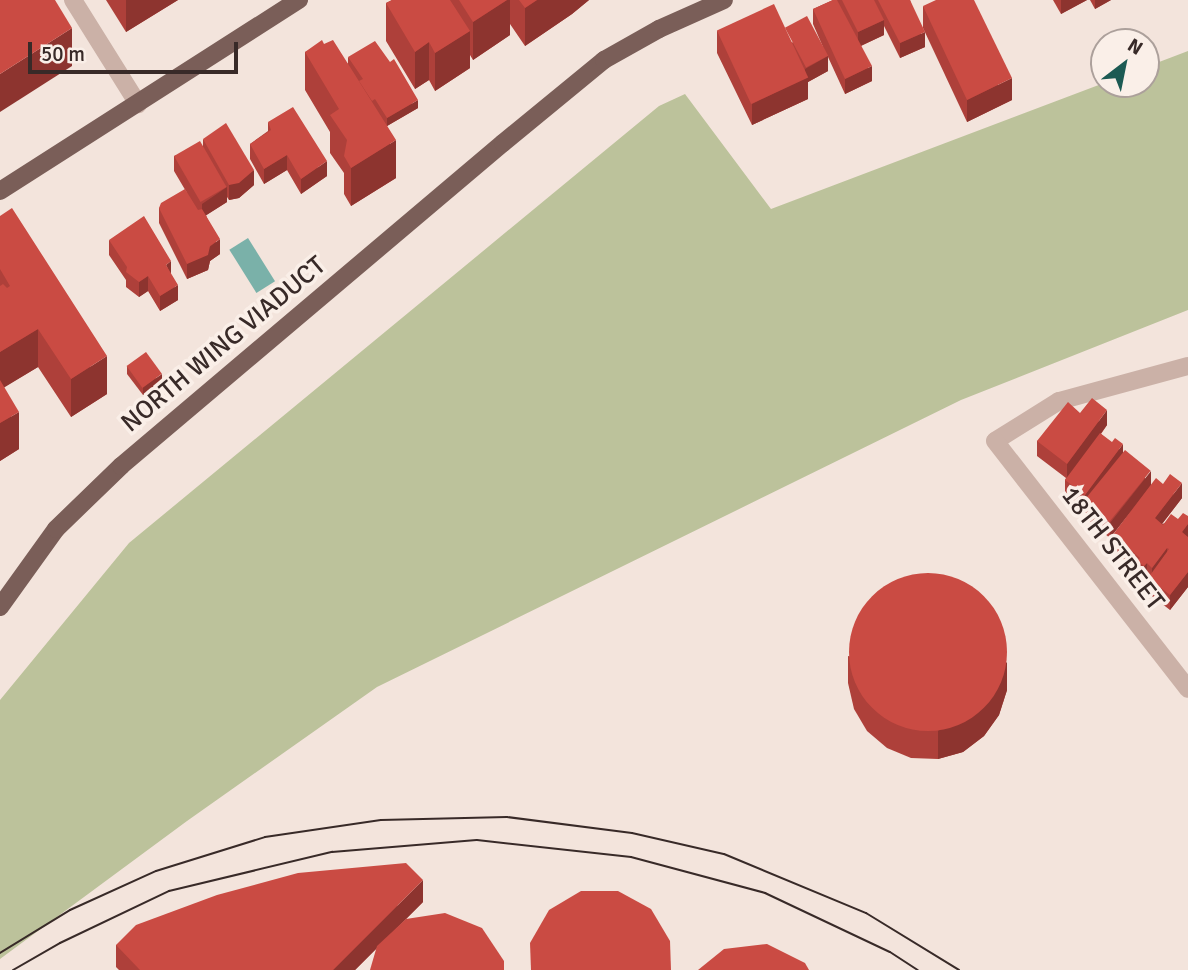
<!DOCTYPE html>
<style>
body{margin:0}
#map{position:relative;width:1188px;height:970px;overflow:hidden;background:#f3e4dc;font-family:Signika,sans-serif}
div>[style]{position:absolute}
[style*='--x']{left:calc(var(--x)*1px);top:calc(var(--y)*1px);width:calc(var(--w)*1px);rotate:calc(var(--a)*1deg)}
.green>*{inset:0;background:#bcc29b}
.water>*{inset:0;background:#7ab1a9;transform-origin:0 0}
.minor>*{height:18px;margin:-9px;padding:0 9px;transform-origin:9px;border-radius:9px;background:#cbb1a7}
.major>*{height:18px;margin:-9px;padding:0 9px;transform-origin:9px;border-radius:9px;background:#7a5e58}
.tram>*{height:2px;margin:-1px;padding:0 1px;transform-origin:1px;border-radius:1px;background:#382a28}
.wall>*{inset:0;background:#ae403a}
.shaded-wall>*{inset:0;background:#8d342f}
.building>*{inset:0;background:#ca4b43;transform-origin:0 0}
.round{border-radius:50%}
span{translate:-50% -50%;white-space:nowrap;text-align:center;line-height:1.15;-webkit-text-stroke:7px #faefe8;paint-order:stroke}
.street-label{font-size:26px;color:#382a28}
.north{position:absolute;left:1090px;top:28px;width:70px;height:70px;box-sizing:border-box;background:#faefe8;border:2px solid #aca09b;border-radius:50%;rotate:32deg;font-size:19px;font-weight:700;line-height:28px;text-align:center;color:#382a28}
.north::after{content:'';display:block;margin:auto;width:24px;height:32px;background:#1c5a53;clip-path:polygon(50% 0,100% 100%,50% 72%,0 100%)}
.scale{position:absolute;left:28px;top:42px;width:210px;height:32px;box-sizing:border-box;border:4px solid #382a28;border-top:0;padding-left:9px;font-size:21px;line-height:24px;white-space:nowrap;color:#382a28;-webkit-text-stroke:5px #faefe8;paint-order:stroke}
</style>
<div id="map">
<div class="green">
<i style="clip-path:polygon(1188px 51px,1188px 310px,961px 400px,377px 687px,187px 821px,0 959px,0 700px,129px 543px,659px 106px,685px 94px,771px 209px,1104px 83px,1146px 84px,1146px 67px)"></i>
</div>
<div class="water">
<i style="left:248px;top:238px;width:51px;height:22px;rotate:58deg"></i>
</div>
<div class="minor">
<i style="--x:73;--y:0;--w:123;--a:58"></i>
<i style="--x:1188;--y:366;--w:134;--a:164.8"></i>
<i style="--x:1059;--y:401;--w:75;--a:148"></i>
<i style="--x:995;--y:441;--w:314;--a:52.1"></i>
</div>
<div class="major">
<i style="--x:0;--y:191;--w:355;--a:-32.6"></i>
<i style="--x:0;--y:607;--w:96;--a:-54.3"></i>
<i style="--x:56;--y:529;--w:91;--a:-44.1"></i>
<i style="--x:121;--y:466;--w:500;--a:-40.22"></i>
<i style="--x:503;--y:143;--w:131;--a:-39.4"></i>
<i style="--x:604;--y:60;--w:63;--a:-29.4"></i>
<i style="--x:659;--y:29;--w:71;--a:-24"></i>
</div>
<div class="tram">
<i style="--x:0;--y:953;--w:82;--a:-31.6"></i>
<i style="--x:70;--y:910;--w:94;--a:-24.4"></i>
<i style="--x:156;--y:871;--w:114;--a:-17.3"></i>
<i style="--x:265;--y:837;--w:117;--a:-8.3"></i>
<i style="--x:381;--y:820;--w:126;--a:-1.4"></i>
<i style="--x:507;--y:817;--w:126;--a:7.3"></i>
<i style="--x:632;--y:833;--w:94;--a:12.9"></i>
<i style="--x:724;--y:854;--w:154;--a:22.6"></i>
<i style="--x:866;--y:913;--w:109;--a:31.5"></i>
<i style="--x:13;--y:970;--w:54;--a:-29.9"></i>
<i style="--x:60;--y:943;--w:121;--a:-25.5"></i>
<i style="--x:169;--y:891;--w:168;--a:-13.5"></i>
<i style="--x:332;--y:852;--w:145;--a:-4.7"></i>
<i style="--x:477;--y:840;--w:155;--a:6.3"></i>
<i style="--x:631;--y:857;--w:139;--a:15"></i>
<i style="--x:765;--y:893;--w:138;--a:25.3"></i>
<i style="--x:890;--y:952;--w:33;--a:33"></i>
</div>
<div class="wall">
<i style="clip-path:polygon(106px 0,178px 0,126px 32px)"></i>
<i style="clip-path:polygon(392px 0,589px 0,572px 14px,525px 46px,510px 24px,510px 35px,473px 60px,470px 55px,470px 68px,435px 91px,429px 80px,415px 89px,386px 41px,386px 3px)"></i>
<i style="clip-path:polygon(833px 0,910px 0,925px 47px,900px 58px,884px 26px,884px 35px,861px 46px,872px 81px,845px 94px,828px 57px,828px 71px,808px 82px,808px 99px,752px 125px,717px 53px,717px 31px,823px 47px,813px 24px,813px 9px)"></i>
<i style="clip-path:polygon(1053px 0,1087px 0,1061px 14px)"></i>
<i style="clip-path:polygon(1090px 0,1111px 0,1095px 9px)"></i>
<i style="clip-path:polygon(923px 6px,1012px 100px,967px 122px,923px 28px)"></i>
<i style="clip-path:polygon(324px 44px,348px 64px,348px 57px,418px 108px,387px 126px,396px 178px,351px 206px,344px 194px,344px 173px,330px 153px,330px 132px,305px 90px,305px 52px)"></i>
<i style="clip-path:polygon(268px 122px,327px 176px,301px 194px,287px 170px,264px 184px,250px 159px,250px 144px,268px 131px)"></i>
<i style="clip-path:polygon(203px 139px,254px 185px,239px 198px,229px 200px,227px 197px,227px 202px,206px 215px,220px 254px,210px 261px,208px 270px,187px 279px,159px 223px,159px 208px,187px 193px,174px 171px,174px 156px,203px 147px)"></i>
<i style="clip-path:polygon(0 216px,107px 394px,71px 417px,38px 367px,4px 387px,19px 449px,0 461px)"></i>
<i style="clip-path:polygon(109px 240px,171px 275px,178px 300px,160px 311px,148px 291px,139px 297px,126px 287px,126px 280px,109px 255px)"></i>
<i style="clip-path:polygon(127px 366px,162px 381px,143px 395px,127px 374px)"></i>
<i style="clip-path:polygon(1080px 413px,1107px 425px,1101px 434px,1123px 453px,1151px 485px,1182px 498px,1162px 524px,1188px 516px,1188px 587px,1170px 610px,1148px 593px,1148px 579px,1147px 578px,1144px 581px,1137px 576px,1137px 571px,1113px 550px,1113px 535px,1132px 510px,1110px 538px,1085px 518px,1085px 510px,1065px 495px,1065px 480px,1066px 478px,1037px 456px,1037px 441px)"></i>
<i style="clip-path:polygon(848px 656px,1007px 690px,999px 715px,984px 736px,963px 752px,938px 759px,911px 758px,887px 748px,867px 731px,854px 709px,848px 683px)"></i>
<i style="clip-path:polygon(423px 902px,355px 970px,119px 970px,116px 967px,116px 945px)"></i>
</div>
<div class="shaded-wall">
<i style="clip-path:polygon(126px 0,178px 0,126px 32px)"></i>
<i style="clip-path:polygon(507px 0,510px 0,510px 35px,473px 60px,473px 22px)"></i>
<i style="clip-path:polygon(537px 0,589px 0,572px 14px,525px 46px,525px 8px)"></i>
<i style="clip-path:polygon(1061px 0,1087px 0,1061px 14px)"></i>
<i style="clip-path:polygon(1095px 0,1111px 0,1095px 9px)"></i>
<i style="clip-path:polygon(884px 20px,884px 35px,858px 47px,858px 32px)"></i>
<i style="clip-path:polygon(72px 28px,72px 66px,0 112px,0 74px)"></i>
<i style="clip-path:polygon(470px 31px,470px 68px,435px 91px,435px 53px)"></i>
<i style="clip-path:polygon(925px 32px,925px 47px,900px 58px,900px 43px)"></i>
<i style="clip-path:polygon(429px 42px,429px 80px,415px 89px,415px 52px)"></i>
<i style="clip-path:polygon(828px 56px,828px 71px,808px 82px,808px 99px,752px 125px,752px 104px,805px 78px,805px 69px)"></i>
<i style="clip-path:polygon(872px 66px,872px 81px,845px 94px,845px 79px)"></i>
<i style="clip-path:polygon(1012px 78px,1012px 100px,967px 122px,967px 100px)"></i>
<i style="clip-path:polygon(418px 100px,418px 108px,387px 126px,387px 118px)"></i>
<i style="clip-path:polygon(396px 140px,396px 178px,351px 206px,351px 168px)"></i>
<i style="clip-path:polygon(287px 155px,287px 170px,264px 184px,264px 169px)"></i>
<i style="clip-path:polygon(327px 161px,327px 176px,301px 194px,301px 179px)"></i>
<i style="clip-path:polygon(254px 170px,254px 185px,239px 198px,229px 200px,229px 185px)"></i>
<i style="clip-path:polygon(227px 187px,227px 202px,202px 218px,202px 204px)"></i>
<i style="clip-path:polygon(220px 239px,220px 254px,210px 261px,208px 270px,187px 279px,187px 264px)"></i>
<i style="clip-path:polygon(171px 261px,171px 276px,166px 265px)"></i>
<i style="clip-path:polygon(148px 276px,148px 291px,139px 297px,139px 282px)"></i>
<i style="clip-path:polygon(178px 285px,178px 300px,160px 311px,160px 296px)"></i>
<i style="clip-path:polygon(38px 329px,38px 367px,0 390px,0 352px)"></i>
<i style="clip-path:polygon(107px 356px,107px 394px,71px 417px,71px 379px)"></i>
<i style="clip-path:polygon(162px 374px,162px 381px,143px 395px,143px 387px)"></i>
<i style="clip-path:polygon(1107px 410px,1107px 425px,1067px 479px,1067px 464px)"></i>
<i style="clip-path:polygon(19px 412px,19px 449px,0 461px,0 423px)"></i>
<i style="clip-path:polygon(1123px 444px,1123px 459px,1085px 503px,1085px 495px)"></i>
<i style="clip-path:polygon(1151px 471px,1151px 485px,1110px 538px,1110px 523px)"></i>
<i style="clip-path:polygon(1182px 483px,1182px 498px,1155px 533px,1155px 518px)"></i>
<i style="clip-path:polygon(1188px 524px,1188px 539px,1182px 532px)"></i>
<i style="clip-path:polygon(1167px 548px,1167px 563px,1152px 583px,1152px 568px)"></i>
<i style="clip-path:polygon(1147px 563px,1147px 578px,1144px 581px,1144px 566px)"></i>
<i style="clip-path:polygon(1188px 572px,1188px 587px,1170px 610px,1170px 595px)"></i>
<i style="clip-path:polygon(1007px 662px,1007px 690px,999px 715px,984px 736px,963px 752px,938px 759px,938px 731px)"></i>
<i style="clip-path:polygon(423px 880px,423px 902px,355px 970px,333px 970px)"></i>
</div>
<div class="building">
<i style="clip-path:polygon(0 0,55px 0,72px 28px,0 74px)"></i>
<i style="clip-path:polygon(392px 0,450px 0,470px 31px,435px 53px,429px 42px,415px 52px,386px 3px)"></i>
<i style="clip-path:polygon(459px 0,507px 0,473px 22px)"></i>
<i style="clip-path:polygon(519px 0,537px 0,525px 8px)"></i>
<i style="clip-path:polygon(833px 0,837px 0,872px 66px,845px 79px,813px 9px)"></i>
<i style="clip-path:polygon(842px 0,874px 0,884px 20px,858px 32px)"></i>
<i style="clip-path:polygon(878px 0,910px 0,925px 32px,900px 43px)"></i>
<i style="clip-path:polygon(936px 0,974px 0,1012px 78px,967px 100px,923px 6px)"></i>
<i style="left:774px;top:4px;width:81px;height:63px;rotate:65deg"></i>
<i style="left:807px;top:16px;width:45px;height:25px;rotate:62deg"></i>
<i style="clip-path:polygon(322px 40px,324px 44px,333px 40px,396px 140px,351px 168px,344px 156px,347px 140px,330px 115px,339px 109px,305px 52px)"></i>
<i style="clip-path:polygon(375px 41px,390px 62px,394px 59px,418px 100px,387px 118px,375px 99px,372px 101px,359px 81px,363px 79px,348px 57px)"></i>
<i style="clip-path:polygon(293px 107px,327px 161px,301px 179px,287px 155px,264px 169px,250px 144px,271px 130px,268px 122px)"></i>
<i style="clip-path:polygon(226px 123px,254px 170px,239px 183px,229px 185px,203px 139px)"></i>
<i style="left:200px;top:141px;width:53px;height:30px;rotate:60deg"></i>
<i style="clip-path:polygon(185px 189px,198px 210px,202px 209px,220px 239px,210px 246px,208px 255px,187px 264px,159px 208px,161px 203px)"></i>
<i style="clip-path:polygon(12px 208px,107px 356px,71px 379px,38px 329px,0 352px,0 286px,3px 284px,7px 288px,10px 286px,0 269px,0 216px)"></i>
<i style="clip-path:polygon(144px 216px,171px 261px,166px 265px,178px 285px,160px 296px,148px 276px,139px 282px,126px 272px,127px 267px,109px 240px)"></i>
<i style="left:146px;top:352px;width:27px;height:24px;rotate:54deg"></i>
<i style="clip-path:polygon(0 380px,19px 412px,0 423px)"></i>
<i style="clip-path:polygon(1092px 398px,1107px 410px,1067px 464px,1037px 441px,1068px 402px,1080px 413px)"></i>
<i style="clip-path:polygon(1100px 433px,1112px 442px,1115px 438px,1123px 444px,1085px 495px,1065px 480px)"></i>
<i style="left:1125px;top:450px;width:33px;height:66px;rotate:39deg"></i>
<i style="clip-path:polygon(1170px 474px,1182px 483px,1155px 518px,1163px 525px,1171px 514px,1178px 519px,1183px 513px,1188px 516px,1188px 524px,1182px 532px,1188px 537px,1188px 572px,1170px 595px,1148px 578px,1169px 549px,1167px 548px,1152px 568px,1147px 563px,1144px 566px,1137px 561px,1140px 558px,1113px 535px,1156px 478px,1163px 484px)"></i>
<i class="round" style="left:849px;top:573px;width:158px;height:158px"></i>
<i style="clip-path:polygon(406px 863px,423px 880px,333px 970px,140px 970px,116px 945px,136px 925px,217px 895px,298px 873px)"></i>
<i style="clip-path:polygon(581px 891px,618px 891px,651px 909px,670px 941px,671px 970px,531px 970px,530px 943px,549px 910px)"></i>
<i style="clip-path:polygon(445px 913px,482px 928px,504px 961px,504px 970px,370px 970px,377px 946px,406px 919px)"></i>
<i style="clip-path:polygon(767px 944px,805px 963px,809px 970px,698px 970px,724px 949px)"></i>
</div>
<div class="street-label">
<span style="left:224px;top:345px;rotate:-40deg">NORTH WING VIADUCT</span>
<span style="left:1112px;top:549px;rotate:52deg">18TH STREET</span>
</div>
<div class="north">N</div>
<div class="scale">50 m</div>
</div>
